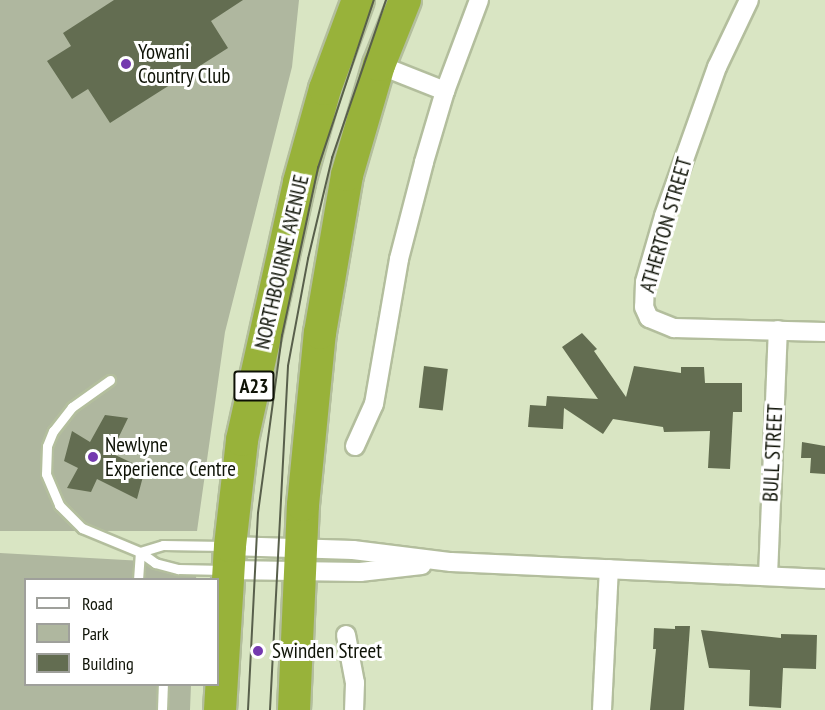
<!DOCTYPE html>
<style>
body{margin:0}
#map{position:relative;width:825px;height:710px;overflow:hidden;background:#d9e5c3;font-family:"PT Sans Narrow",sans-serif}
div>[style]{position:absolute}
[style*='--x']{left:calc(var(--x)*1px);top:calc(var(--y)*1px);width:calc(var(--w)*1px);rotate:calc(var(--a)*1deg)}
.green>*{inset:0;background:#afb79f}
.building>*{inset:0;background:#636d51;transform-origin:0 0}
.roads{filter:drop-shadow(2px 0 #b3be9d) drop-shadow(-2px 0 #b3be9d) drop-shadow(0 2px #b3be9d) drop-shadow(0 -2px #b3be9d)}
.service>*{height:9px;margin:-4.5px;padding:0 4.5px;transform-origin:4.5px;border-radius:4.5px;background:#fff}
.minor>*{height:18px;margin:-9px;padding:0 9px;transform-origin:9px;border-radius:9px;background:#fff}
.trunk>*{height:32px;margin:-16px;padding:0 16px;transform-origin:16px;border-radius:16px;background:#98b23a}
.tram>*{height:1.5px;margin:-0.75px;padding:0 0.75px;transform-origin:0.75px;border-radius:0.75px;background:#585f4b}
.dots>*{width:16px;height:16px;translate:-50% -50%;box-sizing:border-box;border:3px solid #fff;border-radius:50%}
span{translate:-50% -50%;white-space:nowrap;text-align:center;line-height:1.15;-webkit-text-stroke:6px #fff;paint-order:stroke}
.shield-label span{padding:2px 4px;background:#fff;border:2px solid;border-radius:4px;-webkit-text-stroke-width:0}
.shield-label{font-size:20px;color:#0e1206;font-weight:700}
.poi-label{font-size:21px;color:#0e1206}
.left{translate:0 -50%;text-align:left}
.street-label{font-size:21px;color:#0e1206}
.legend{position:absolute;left:24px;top:578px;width:195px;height:108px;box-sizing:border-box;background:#fff;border:2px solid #9fa09b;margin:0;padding:8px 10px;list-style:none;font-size:18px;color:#0e1206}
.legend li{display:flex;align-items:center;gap:12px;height:30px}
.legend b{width:30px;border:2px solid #9fa09b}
</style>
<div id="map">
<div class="green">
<i style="clip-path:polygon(0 0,299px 0,292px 67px,225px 332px,197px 531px,0 531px)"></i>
<i style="clip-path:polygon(0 553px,197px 564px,196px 579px,26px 580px,26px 684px,191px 685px,190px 710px,0 710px)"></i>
</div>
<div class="building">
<i style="clip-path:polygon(114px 0,243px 0,211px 21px,228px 48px,110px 123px,88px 89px,72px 99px,47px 61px,71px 46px,63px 33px)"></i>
<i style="clip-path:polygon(582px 333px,597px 349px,594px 351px,626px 397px,634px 366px,681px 373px,681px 367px,704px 367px,705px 383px,742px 383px,742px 412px,733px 412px,730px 469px,708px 468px,710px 431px,664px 432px,663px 427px,613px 419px,603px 434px,564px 408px,563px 429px,528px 427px,530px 405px,546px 406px,547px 396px,598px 399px,562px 347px)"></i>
<i style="left:424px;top:366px;width:24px;height:42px;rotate:7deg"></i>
<i style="clip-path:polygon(105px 415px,128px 418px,111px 453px,145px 469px,137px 499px,97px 479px,91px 492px,67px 488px,78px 468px,64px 461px,72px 431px,90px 442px)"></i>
<i style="clip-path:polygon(802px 442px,825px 446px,825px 474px,810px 473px,811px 458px,801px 458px)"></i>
<i style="clip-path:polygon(675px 626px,690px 626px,684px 710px,650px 710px,656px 649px,653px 649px,654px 628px,675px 629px)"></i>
<i style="clip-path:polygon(701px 630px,781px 638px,781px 634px,817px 635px,816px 669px,783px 668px,781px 708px,749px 706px,750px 670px,709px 668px)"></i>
</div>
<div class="roads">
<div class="service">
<i style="--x:110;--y:380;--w:47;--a:144.6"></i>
<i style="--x:72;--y:407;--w:31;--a:128"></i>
<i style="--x:53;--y:431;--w:16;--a:112"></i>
<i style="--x:47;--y:446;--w:28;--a:92"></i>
<i style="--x:46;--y:474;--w:34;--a:67"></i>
<i style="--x:59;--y:505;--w:33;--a:45"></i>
<i style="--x:82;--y:528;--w:63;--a:22.5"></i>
<i style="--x:140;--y:552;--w:19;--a:36"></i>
<i style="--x:155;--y:563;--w:24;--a:15"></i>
<i style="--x:178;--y:569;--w:46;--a:1.2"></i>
<i style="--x:140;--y:552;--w:24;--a:-17"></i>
<i style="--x:163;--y:545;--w:61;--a:0.9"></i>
<i style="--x:138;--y:580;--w:28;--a:-86"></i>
<i style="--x:162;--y:710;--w:26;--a:-88"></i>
</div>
<div class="minor">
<i style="--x:749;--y:0;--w:74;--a:115.5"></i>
<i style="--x:717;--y:67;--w:158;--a:109.6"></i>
<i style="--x:664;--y:216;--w:69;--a:106.1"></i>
<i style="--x:645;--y:282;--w:25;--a:92"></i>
<i style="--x:644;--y:307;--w:12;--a:66"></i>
<i style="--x:649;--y:318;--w:27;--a:22"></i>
<i style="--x:674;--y:328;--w:151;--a:1.5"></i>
<i style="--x:379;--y:65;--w:71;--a:21.5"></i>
<i style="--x:355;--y:446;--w:46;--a:-65.7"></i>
<i style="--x:374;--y:404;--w:147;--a:-80.2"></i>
<i style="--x:399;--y:259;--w:100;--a:-75.5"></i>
<i style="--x:424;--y:162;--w:74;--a:-73.5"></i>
<i style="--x:445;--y:91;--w:97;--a:-69.5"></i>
<i style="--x:230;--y:546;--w:123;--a:1.9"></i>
<i style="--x:353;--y:550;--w:99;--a:7"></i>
<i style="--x:451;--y:562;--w:374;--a:2.6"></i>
<i style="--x:228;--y:570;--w:132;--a:0.9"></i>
<i style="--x:360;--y:572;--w:62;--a:-6.4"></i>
<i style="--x:768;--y:576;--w:246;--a:-87.7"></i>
<i style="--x:346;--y:635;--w:49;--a:79.4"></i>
<i style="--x:355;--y:683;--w:27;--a:92"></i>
<i style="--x:602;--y:710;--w:141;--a:-87.2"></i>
</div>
<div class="trunk">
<i style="--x:220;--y:710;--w:164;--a:-86.5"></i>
<i style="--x:230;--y:546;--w:107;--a:-83.5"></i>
<i style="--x:242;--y:440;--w:264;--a:-77.5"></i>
<i style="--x:299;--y:182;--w:97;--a:-74.4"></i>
<i style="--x:325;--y:89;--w:95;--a:-69.7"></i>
<i style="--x:294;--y:710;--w:205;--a:-87.5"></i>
<i style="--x:303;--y:505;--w:173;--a:-84.4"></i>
<i style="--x:320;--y:333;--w:160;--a:-80.3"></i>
<i style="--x:347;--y:175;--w:115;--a:-73.8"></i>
<i style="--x:379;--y:65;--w:70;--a:-68.2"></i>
</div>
</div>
<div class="tram">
<i style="--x:248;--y:710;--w:197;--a:-87.1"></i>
<i style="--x:258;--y:513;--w:179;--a:-82.3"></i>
<i style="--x:282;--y:336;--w:172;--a:-77.9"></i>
<i style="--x:318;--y:168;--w:177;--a:-71.6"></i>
<i style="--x:270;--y:710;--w:344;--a:-87"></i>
<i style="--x:288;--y:366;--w:109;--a:-79.4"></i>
<i style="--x:308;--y:259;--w:104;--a:-76.6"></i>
<i style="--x:332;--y:158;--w:167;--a:-71.1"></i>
</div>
<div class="dots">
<i style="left:126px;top:64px;background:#7439af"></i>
<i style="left:93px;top:457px;background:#7439af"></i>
<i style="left:258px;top:651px;background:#7439af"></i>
</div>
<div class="shield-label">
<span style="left:254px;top:386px">A23</span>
</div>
<div class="poi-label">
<span class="left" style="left:138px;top:64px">Yowani<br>Country Club</span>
<span class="left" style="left:105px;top:457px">Newlyne<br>Experience Centre</span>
<span class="left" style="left:272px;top:651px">Swinden Street</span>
</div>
<div class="street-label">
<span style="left:666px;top:225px;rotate:-74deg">ATHERTON STREET</span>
<span style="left:282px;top:262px;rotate:-77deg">NORTHBOURNE AVENUE</span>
<span style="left:773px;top:453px;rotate:-87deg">BULL STREET</span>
</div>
<ul class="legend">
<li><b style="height:8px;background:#fff"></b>Road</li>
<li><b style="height:16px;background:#afb79f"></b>Park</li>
<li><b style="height:16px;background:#636d51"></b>Building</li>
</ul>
</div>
